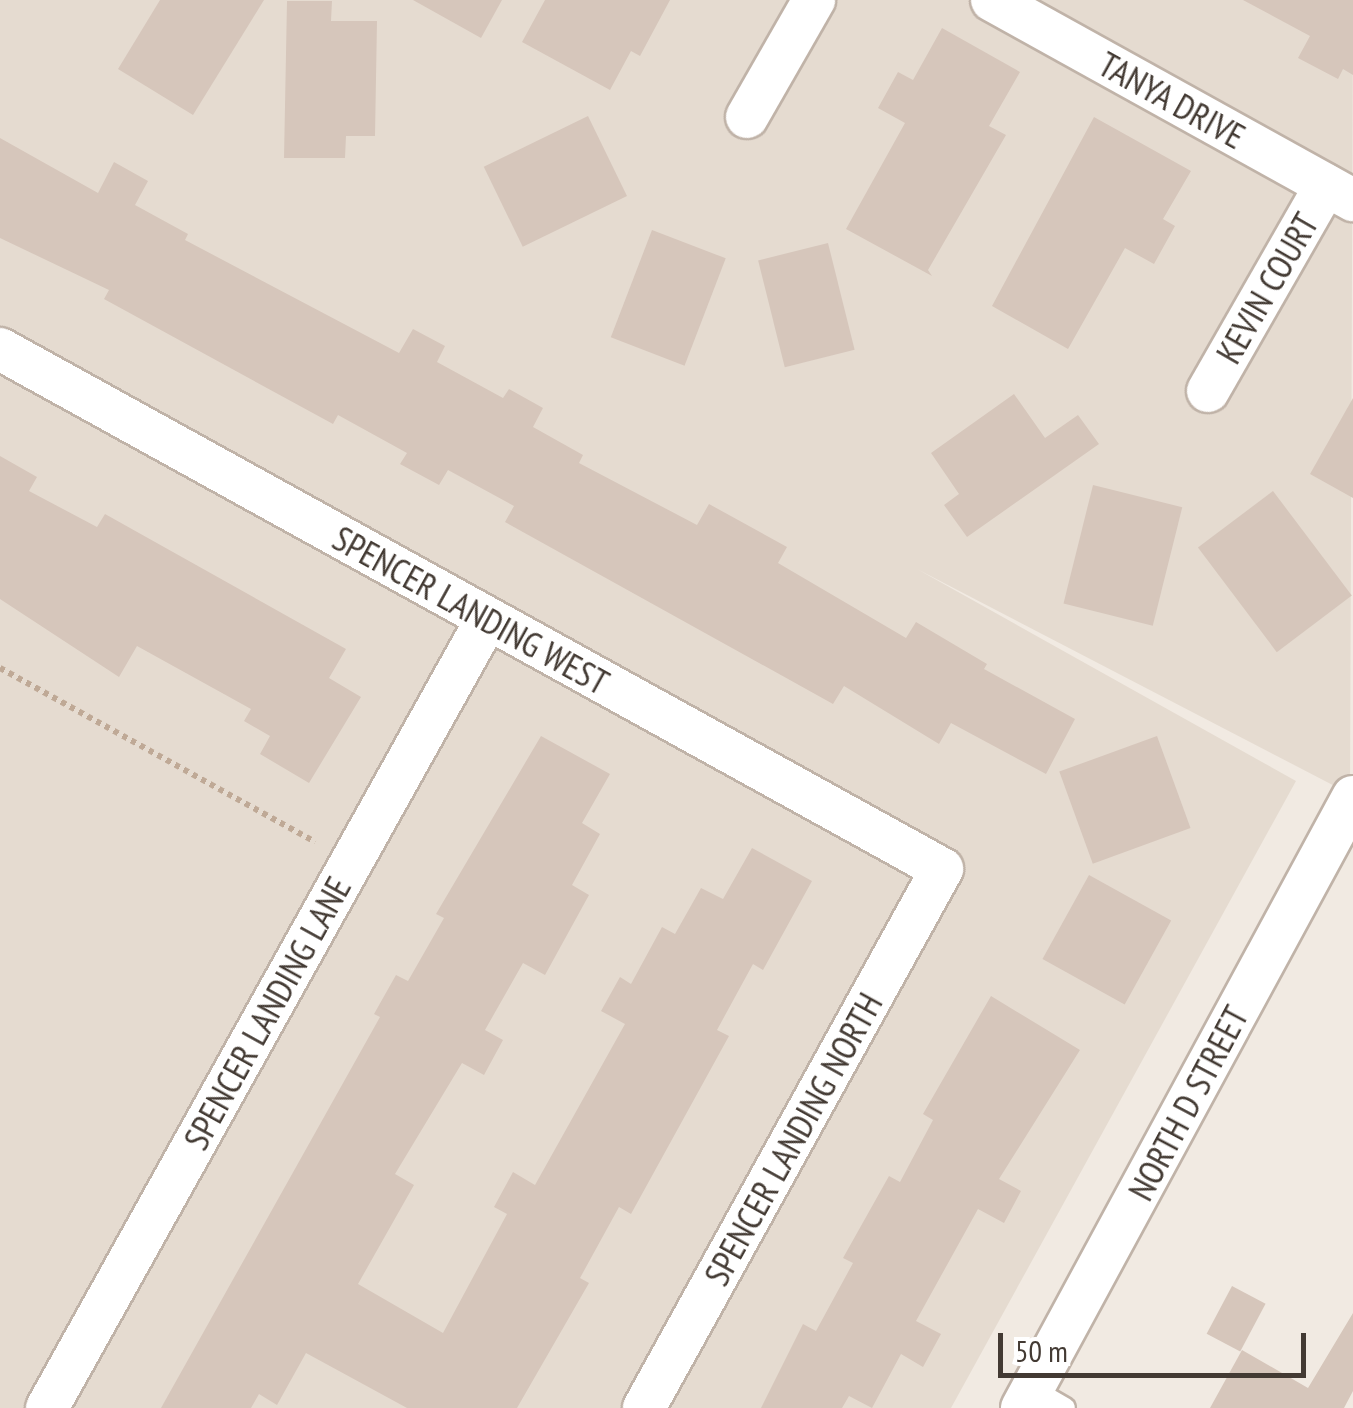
<!DOCTYPE html>
<style>
body{margin:0}
#map{position:relative;width:1353px;height:1408px;overflow:hidden;background:#f1eae2;font-family:"PT Sans Narrow",sans-serif}
div>[style]{position:absolute}
[style*='--x']{left:calc(var(--x)*1px);top:calc(var(--y)*1px);width:calc(var(--w)*1px);rotate:calc(var(--a)*1deg)}
.residential>*{inset:0;background:#e5dbd0}
.building>*{inset:0;background:#d6c6bb;transform-origin:0 0}
.path>*{height:6px;margin-top:-3px;transform-origin:0;background:repeating-linear-gradient(90deg,#bfa996 0 5px,transparent 0 10px)}
.roads{filter:drop-shadow(2px 0 #c0b3a8) drop-shadow(-2px 0 #c0b3a8) drop-shadow(0 2px #c0b3a8) drop-shadow(0 -2px #c0b3a8)}
.service>*{height:20px;margin:-10px;padding:0 10px;transform-origin:10px;border-radius:10px;background:#fff}
.minor>*{height:42px;margin:-21px;padding:0 21px;transform-origin:21px;border-radius:21px;background:#fff}
span{translate:-50% -50%;white-space:nowrap;text-align:center;line-height:1.15;-webkit-text-stroke:8px #fff;paint-order:stroke}
.street-label{font-size:35px;color:#433a33}
.scale{position:absolute;left:998px;top:1333px;width:308px;height:45px;box-sizing:border-box;border:5px solid #433a33;border-top:0;padding-left:12px;font-size:30px;line-height:35px;white-space:nowrap;color:#433a33;-webkit-text-stroke:8px #fff;paint-order:stroke}
</style>
<div id="map">
<div class="residential">
<i style="clip-path:polygon(0 0,1353px 0,1350px 794px,917px 569px,1296px 781px,951px 1408px,0 1408px)"></i>
</div>
<div class="building">
<i style="clip-path:polygon(160px 0,264px 0,193px 115px,118px 69px)"></i>
<i style="clip-path:polygon(413px 0,502px 0,481px 38px)"></i>
<i style="clip-path:polygon(545px 0,670px 0,640px 56px,631px 51px,610px 90px,522px 42px)"></i>
<i style="clip-path:polygon(1243px 0,1353px 0,1353px 75px,1343px 69px,1338px 79px,1298px 58px,1310px 36px)"></i>
<i style="clip-path:polygon(287px 1px,332px 1px,331px 21px,377px 21px,375px 136px,346px 136px,345px 158px,284px 158px)"></i>
<i style="clip-path:polygon(942px 28px,1020px 72px,989px 126px,1006px 135px,928px 270px,932px 276px,846px 229px,905px 123px,878px 108px,898px 72px,913px 80px)"></i>
<i style="left:588px;top:116px;width:89px;height:116px;rotate:64deg"></i>
<i style="clip-path:polygon(1094px 117px,1191px 171px,1163px 219px,1175px 226px,1154px 264px,1125px 248px,1068px 349px,992px 306px)"></i>
<i style="clip-path:polygon(0 138px,98px 193px,114px 162px,148px 181px,135px 205px,188px 234px,185px 240px,399px 353px,413px 329px,445px 346px,437px 362px,503px 398px,509px 389px,543px 408px,533px 427px,583px 455px,579px 463px,697px 525px,709px 504px,787px 547px,778px 563px,906px 638px,916px 622px,987px 664px,984px 669px,1075px 719px,1046px 774px,951px 723px,939px 744px,844px 686px,833px 704px,505px 522px,514px 506px,448px 470px,439px 485px,400px 464px,407px 453px,338px 415px,333px 424px,104px 299px,109px 290px,0 238px)"></i>
<i style="left:652px;top:230px;width:79px;height:115px;rotate:21deg"></i>
<i style="left:828px;top:243px;width:110px;height:72px;rotate:76deg"></i>
<i style="clip-path:polygon(1014px 394px,1045px 438px,1078px 415px,1099px 444px,967px 537px,944px 505px,959px 494px,931px 453px)"></i>
<i style="clip-path:polygon(1353px 398px,1353px 498px,1310px 474px)"></i>
<i style="clip-path:polygon(0 456px,37px 477px,29px 491px,97px 527px,105px 514px,346px 649px,329px 678px,361px 697px,309px 783px,260px 754px,270px 736px,244px 721px,251px 709px,137px 646px,119px 677px,0 599px)"></i>
<i style="left:1093px;top:485px;width:92px;height:122px;rotate:14deg"></i>
<i style="left:1273px;top:491px;width:131px;height:94px;rotate:53deg"></i>
<i style="clip-path:polygon(541px 736px,610px 774px,582px 823px,600px 834px,572px 885px,589px 895px,545px 975px,523px 963px,485px 1030px,503px 1040px,484px 1075px,462px 1063px,395px 1174px,414px 1185px,358px 1284px,443px 1333px,507px 1214px,494px 1207px,513px 1172px,535px 1185px,625px 1024px,601px 1011px,620px 977px,631px 984px,662px 927px,675px 934px,701px 888px,723px 899px,752px 848px,812px 881px,763px 970px,753px 964px,717px 1030px,729px 1036px,631px 1214px,619px 1207px,580px 1278px,589px 1283px,517px 1408px,407px 1408px,306px 1353px,277px 1405px,259px 1394px,251px 1408px,161px 1408px,380px 1017px,374px 1014px,396px 975px,408px 981px,444px 918px,436px 914px)"></i>
<i style="left:1157px;top:736px;width:98px;height:104px;rotate:70deg"></i>
<i style="left:1089px;top:875px;width:94px;height:96px;rotate:29deg"></i>
<i style="clip-path:polygon(991px 996px,1080px 1050px,999px 1179px,1021px 1191px,1004px 1223px,978px 1209px,916px 1321px,941px 1334px,923px 1367px,901px 1354px,872px 1408px,849px 1396px,842px 1408px,761px 1408px,803px 1324px,816px 1331px,853px 1263px,843px 1258px,889px 1176px,900px 1182px,933px 1120px,923px 1114px)"></i>
<i style="left:1232px;top:1286px;width:38px;height:54px;rotate:28deg"></i>
<i style="clip-path:polygon(1353px 1313px,1353px 1391px,1344px 1408px,1210px 1408px,1242px 1350px,1308px 1388px)"></i>
</div>
<div class="path">
<i style="--x:0;--y:668;--w:360;--a:28.9"></i>
</div>
<div class="roads">
<div class="service">
<i style="--x:1032;--y:1389;--w:38;--a:30"></i>
</div>
<div class="minor">
<i style="--x:992;--y:0;--w:413;--a:29"></i>
<i style="--x:747;--y:117;--w:135;--a:-60.2"></i>
<i style="--x:0;--y:349;--w:1076;--a:28.9"></i>
<i style="--x:942;--y:869;--w:616;--a:118.94"></i>
<i style="--x:1208;--y:391;--w:237;--a:-60.2"></i>
<i style="--x:47;--y:1408;--w:903;--a:-60.85"></i>
<i style="--x:1022;--y:1408;--w:695;--a:-61.55"></i>
</div>
</div>
<div class="street-label">
<span style="left:1172px;top:100px;rotate:29deg">TANYA DRIVE</span>
<span style="left:1267px;top:288px;rotate:-60deg">KEVIN COURT</span>
<span style="left:471px;top:610px;rotate:29deg">SPENCER LANDING WEST</span>
<span style="left:267px;top:1013px;rotate:-61deg">SPENCER LANDING LANE</span>
<span style="left:1188px;top:1103px;rotate:-62deg">NORTH D STREET</span>
<span style="left:793px;top:1139px;rotate:-61deg">SPENCER LANDING NORTH</span>
</div>
<div class="scale">50 m</div>
</div>
